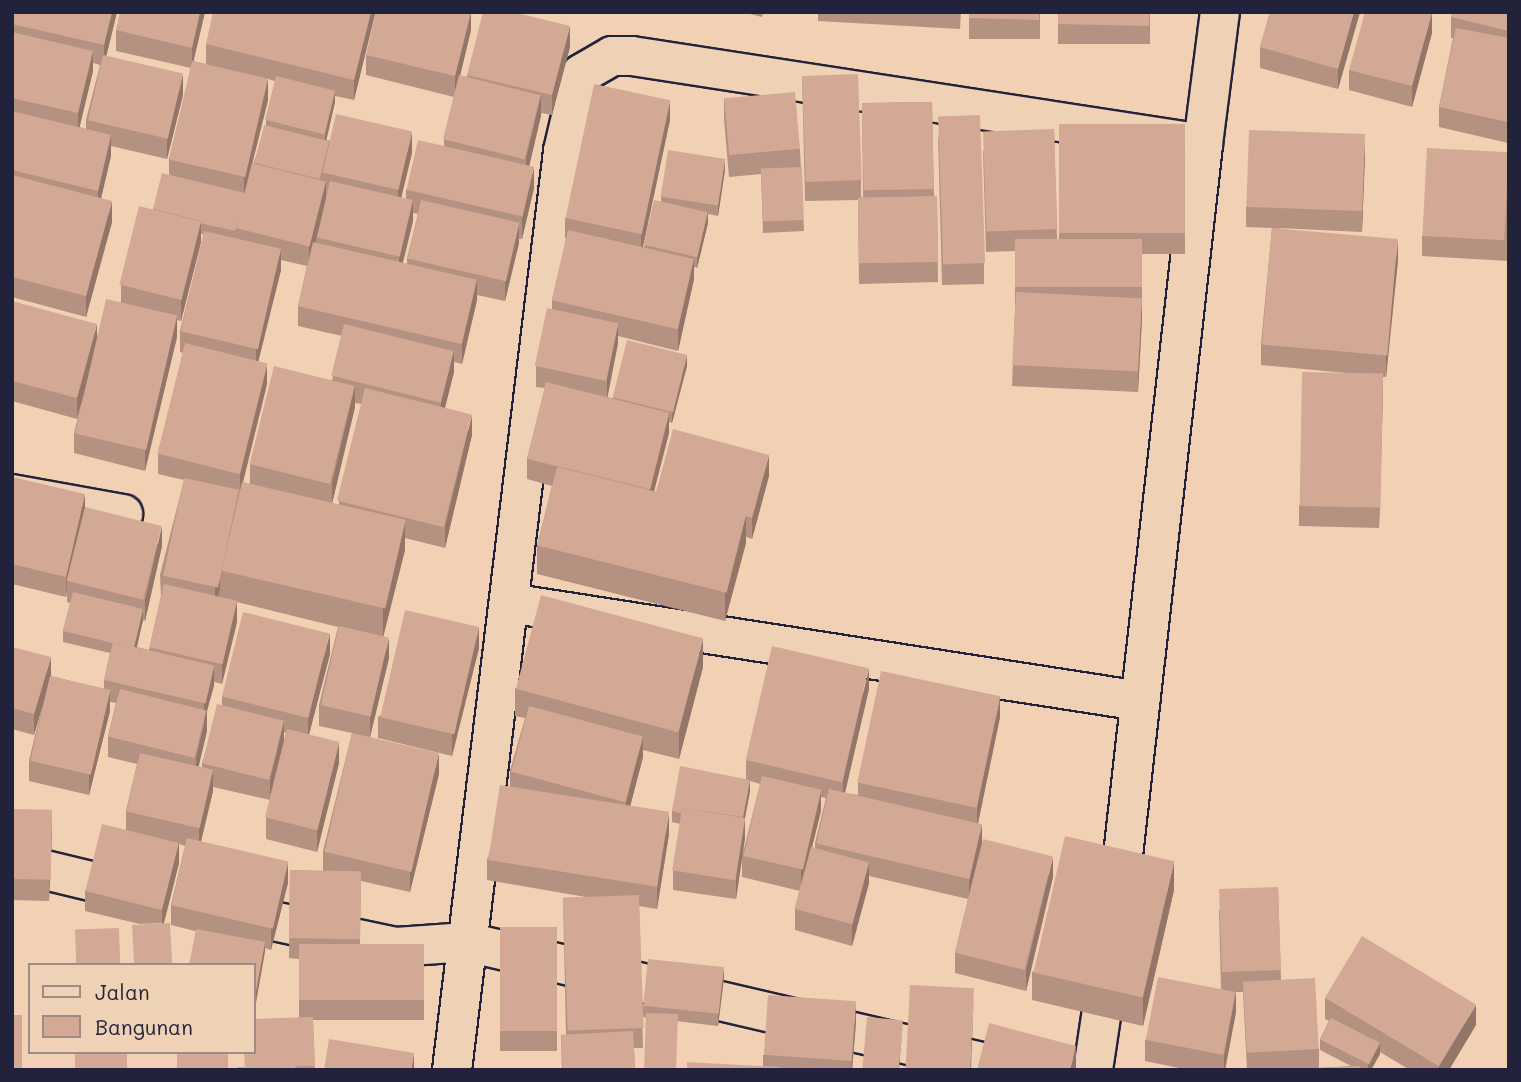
<!DOCTYPE html>
<style>
body{margin:0}
#map{position:relative;width:1521px;height:1082px;overflow:hidden;background:#f1d0b4;font-family:Mali,sans-serif}
div>[style]{position:absolute}
[style*='--x']{left:calc(var(--x)*1px);top:calc(var(--y)*1px);width:calc(var(--w)*1px);rotate:calc(var(--a)*1deg)}
.roads{filter:drop-shadow(2px 0 #22223b) drop-shadow(-2px 0 #22223b) drop-shadow(0 2px #22223b) drop-shadow(0 -2px #22223b)}
.street>*{height:38px;margin:-19px;padding:0 19px;transform-origin:19px;border-radius:19px;background:#efd2b6}
.wall>*{inset:0;background:#b59181;transform-origin:0 0}
.shaded-wall>*{inset:0;background:#947669}
.building>*{inset:0;background:#d3a996;transform-origin:0 0}
span{translate:-50% -50%;white-space:nowrap;text-align:center;line-height:1.15;-webkit-text-stroke:5px #efd2b6;paint-order:stroke}
.frame{position:absolute;inset:0;border:14px solid #22223b;pointer-events:none}
.legend{position:absolute;left:28px;top:963px;width:228px;height:91px;box-sizing:border-box;background:#efd2b6;border:2px solid #9d8c85;margin:0;padding:9px 12px;list-style:none;font-size:21px;color:#22223b}
.legend li{display:flex;align-items:center;gap:14px;height:35px}
.legend b{width:35px;border:2px solid #9d8c85}
</style>
<div id="map">
<div class="roads">
<div class="street">
<i style="--x:12;--y:494;--w:113;--a:10.2"></i>
<i style="--x:509;--y:603;--w:639;--a:8.83"></i>
<i style="--x:12;--y:862;--w:132;--a:13.6"></i>
<i style="--x:1118;--y:900;--w:761;--a:-83.58"></i>
<i style="--x:226;--y:911;--w:174;--a:12"></i>
<i style="--x:396;--y:947;--w:71;--a:-4"></i>
<i style="--x:467;--y:942;--w:564;--a:13.12"></i>
<i style="--x:452;--y:1070;--w:926;--a:-83.11"></i>
<i style="--x:563;--y:151;--w:79;--a:-76.8"></i>
<i style="--x:581;--y:74;--w:36;--a:-30"></i>
<i style="--x:612;--y:56;--w:20;--a:0"></i>
<i style="--x:632;--y:56;--w:578;--a:8.76"></i>
<i style="--x:1203;--y:144;--w:133;--a:-82.7"></i>
<i style="--x:1093;--y:1070;--w:108;--a:-81.5"></i>
</div>
</div>
<div class="wall">
<i style="clip-path:polygon(evenodd,12px 12px,117px 12px,106px 56px,183px 95px,167px 159px,111px 146px,111px 156px,101px 198px,112px 222px,86px 317px,12px 297px,12px 12px,93px 63px,100px 65px,86px 120px,86px 129px,79px 127px,93px 71px,93px 63px)"></i>
<i style="clip-path:polygon(evenodd,205px 12px,193px 61px,206px 64px,206px 44px,375px 12px,354px 100px,335px 96px,335px 102px,326px 140px,412px 153px,401px 198px,406px 199px,406px 190px,444px 146px,444px 139px,454px 97px,366px 75px,366px 55px,471px 12px,471px 30px,460px 76px,467px 77px,467px 75px,570px 47px,552px 115px,541px 113px,529px 166px,534px 188px,522px 239px,519px 239px,519px 243px,505px 301px,477px 295px,477px 300px,462px 364px,454px 362px,454px 372px,445px 408px,472px 435px,445px 548px,405px 538px,405px 550px,383px 636px,389px 658px,370px 737px,439px 774px,410px 892px,361px 881px,360px 944px,424px 944px,424px 1020px,313px 1020px,315px 1070px,237px 1070px,245px 1067px,299px 1017px,299px 959px,289px 958px,290px 870px,323px 871px,323px 851px,352px 733px,319px 726px,319px 705px,338px 627px,237px 602px,237px 622px,222px 684px,214px 682px,207px 711px,207px 731px,198px 767px,202px 768px,202px 763px,222px 706px,222px 696px,330px 654px,309px 735px,339px 763px,317px 852px,266px 839px,266px 818px,286px 733px,284px 732px,270px 800px,213px 787px,213px 791px,201px 842px,288px 883px,271px 950px,265px 948px,256px 1002px,254px 1002px,254px 965px,195px 931px,171px 925px,171px 905px,185px 846px,179px 844px,179px 863px,164px 923px,140px 924px,85px 911px,85px 891px,126px 830px,126px 811px,137px 764px,108px 757px,108px 736px,116px 703px,110px 702px,110px 711px,89px 795px,29px 781px,29px 760px,42px 708px,34px 735px,12px 729px,12px 647px,51px 676px,104px 689px,104px 680px,110px 653px,63px 642px,63px 631px,70px 603px,67px 602px,67px 592px,66px 597px,12px 584px,12px 477px,85px 507px,162px 546px,145px 621px,143px 620px,137px 647px,149px 650px,161px 596px,160px 575px,184px 480px,158px 474px,158px 454px,183px 353px,180px 352px,180px 331px,204px 234px,201px 234px,201px 242px,181px 321px,177px 320px,177px 337px,145px 471px,74px 453px,74px 433px,84px 394px,77px 419px,12px 401px,12px 301px,97px 336px,121px 302px,121px 285px,153px 209px,169px 175px,169px 159px,191px 68px,116px 51px,116px 30px,205px 12px,268px 79px,275px 81px,266px 120px,266px 126px,248px 180px,268px 100px,268px 79px,205px 12px,413px 213px,418px 214px,407px 258px,407px 264px,403px 263px,413px 221px,413px 213px,205px 12px,281px 260px,307px 266px,298px 306px,298px 326px,342px 336px,332px 380px,250px 464px,250px 484px,243px 482px,267px 384px,258px 361px,281px 270px,281px 260px,205px 12px,355px 403px,362px 404px,339px 501px,339px 505px,332px 503px,355px 407px,355px 403px)"></i>
<i style="clip-path:polygon(742px 12px,763px 12px,762px 17px)"></i>
<i style="clip-path:polygon(818px 12px,961px 12px,960px 29px,818px 21px)"></i>
<i style="left:969px;top:12px;width:71px;height:27px"></i>
<i style="left:1058px;top:12px;width:92px;height:32px"></i>
<i style="clip-path:polygon(1270px 12px,1360px 12px,1338px 89px,1260px 68px,1260px 47px)"></i>
<i style="clip-path:polygon(1509px 12px,1508px 143px,1439px 127px,1439px 107px,1453px 38px,1451px 38px,1451px 17px)"></i>
<i style="clip-path:polygon(1432px 33px,1412px 107px,1349px 90px,1349px 70px)"></i>
<i style="clip-path:polygon(802px 76px,861px 180px,861px 197px,863px 197px,862px 103px,932px 102px,934px 196px,937px 196px,938px 282px,859px 284px,858px 200px,805px 201px)"></i>
<i style="clip-path:polygon(724px 98px,800px 149px,804px 231px,763px 233px,761px 174px,729px 177px,724px 119px)"></i>
<i style="clip-path:polygon(670px 120px,643px 247px,644px 247px,661px 201px,661px 196px,725px 170px,718px 216px,708px 214px,708px 223px,697px 268px,694px 267px,694px 279px,678px 351px,618px 336px,618px 343px,607px 397px,612px 398px,687px 366px,672px 423px,669px 422px,669px 433px,654px 492px,769px 476px,752px 539px,746px 537px,746px 543px,725px 621px,537px 574px,537px 546px,552px 486px,527px 479px,527px 459px,545px 388px,536px 387px,536px 366px,552px 309px,552px 300px,566px 239px,565px 238px,565px 218px)"></i>
<i style="clip-path:polygon(1185px 124px,1185px 254px,1142px 254px,1142px 318px,1138px 392px,1012px 386px,1015px 308px,1015px 251px,986px 252px,983px 151px,1054px 129px,1057px 239px,1059px 239px,1059px 125px)"></i>
<i style="clip-path:polygon(938px 136px,984px 263px,984px 284px,942px 285px)"></i>
<i style="clip-path:polygon(1509px 152px,1509px 261px,1422px 256px,1422px 236px)"></i>
<i style="clip-path:polygon(1365px 155px,1362px 232px,1278px 228px,1398px 260px,1386px 377px,1383px 377px,1379px 528px,1299px 526px,1299px 506px,1346px 373px,1261px 365px,1261px 344px,1272px 228px,1246px 227px,1246px 207px)"></i>
<i style="clip-path:polygon(479px 648px,452px 756px,378px 738px,378px 717px)"></i>
<i style="clip-path:polygon(703px 667px,679px 759px,643px 750px,643px 757px,630px 807px,669px 834px,657px 909px,639px 906px,643px 1048px,634px 1048px,635px 1070px,562px 1070px,561px 1035px,566px 1035px,563px 898px,586px 897px,487px 880px,487px 860px,510px 786px,510px 771px,525px 718px,515px 716px,515px 688px)"></i>
<i style="clip-path:polygon(evenodd,869px 689px,845px 793px,858px 795px,858px 783px,1000px 717px,978px 823px,982px 844px,1053px 877px,1026px 991px,955px 973px,955px 953px,968px 899px,869px 876px,869px 883px,852px 946px,795px 930px,795px 909px,800px 891px,742px 877px,742px 859px,736px 899px,673px 890px,673px 870px,680px 824px,672px 822px,672px 811px,746px 779px,746px 760px,869px 689px,750px 781px,760px 784px,743px 853px,745px 838px,745px 818px,750px 791px,750px 781px,869px 689px,821px 797px,826px 798px,815px 843px,815px 848px,812px 847px,821px 811px,821px 797px)"></i>
<i style="clip-path:polygon(12px 809px,52px 831px,49px 901px,12px 900px)"></i>
<i style="clip-path:polygon(1278px 887px,1281px 980px,1319px 1049px,1319px 1068px,1351px 1066px,1320px 1050px,1320px 1039px,1329px 1021px,1325px 1019px,1325px 998px,1476px 1025px,1449px 1070px,1410px 1070px,1380px 1052px,1380px 1054px,1371px 1070px,1247px 1070px,1243px 992px,1236px 992px,1236px 1012px,1225px 1070px,1189px 1070px,1145px 1061px,1145px 1040px,1221px 989px,1219px 910px)"></i>
<i style="clip-path:polygon(1174px 890px,1143px 1026px,1032px 1000px,1032px 972px)"></i>
<i style="left:500px;top:927px;width:57px;height:124px"></i>
<i style="clip-path:polygon(724px 978px,718px 1026px,642px 1017px,642px 1006px)"></i>
<i style="clip-path:polygon(856px 1022px,852px 1070px,687px 1070px,763px 1066px,763px 1055px)"></i>
</div>
<div class="shaded-wall">
<i style="clip-path:polygon(112px 12px,117px 12px,104px 66px,104px 45px)"></i>
<i style="clip-path:polygon(200px 12px,205px 12px,192px 68px,192px 48px)"></i>
<i style="clip-path:polygon(371px 12px,375px 12px,375px 15px,354px 100px,354px 80px)"></i>
<i style="clip-path:polygon(471px 12px,471px 30px,455px 97px,455px 76px)"></i>
<i style="clip-path:polygon(1354px 12px,1360px 12px,1338px 89px,1338px 69px)"></i>
<i style="clip-path:polygon(1432px 12px,1432px 33px,1412px 107px,1412px 86px)"></i>
<i style="clip-path:polygon(570px 26px,570px 47px,552px 115px,552px 95px)"></i>
<i style="clip-path:polygon(93px 51px,93px 71px,78px 134px,78px 113px)"></i>
<i style="clip-path:polygon(183px 74px,183px 95px,167px 159px,167px 139px)"></i>
<i style="clip-path:polygon(268px 79px,268px 100px,244px 197px,244px 177px)"></i>
<i style="clip-path:polygon(335px 91px,335px 102px,325px 146px,325px 135px)"></i>
<i style="clip-path:polygon(541px 95px,541px 116px,526px 180px,526px 159px)"></i>
<i style="clip-path:polygon(670px 100px,670px 120px,641px 255px,641px 235px)"></i>
<i style="clip-path:polygon(412px 132px,412px 153px,398px 211px,398px 190px)"></i>
<i style="clip-path:polygon(1365px 134px,1365px 155px,1362px 232px,1362px 211px)"></i>
<i style="clip-path:polygon(111px 135px,111px 156px,98px 211px,98px 191px)"></i>
<i style="clip-path:polygon(725px 159px,725px 170px,718px 216px,718px 205px)"></i>
<i style="clip-path:polygon(534px 167px,534px 188px,522px 239px,522px 219px)"></i>
<i style="clip-path:polygon(326px 181px,326px 201px,309px 267px,309px 246px)"></i>
<i style="clip-path:polygon(413px 200px,413px 221px,399px 277px,399px 256px)"></i>
<i style="clip-path:polygon(112px 201px,112px 222px,86px 317px,86px 296px)"></i>
<i style="clip-path:polygon(708px 212px,708px 223px,697px 268px,697px 257px)"></i>
<i style="clip-path:polygon(201px 221px,201px 242px,181px 321px,181px 300px)"></i>
<i style="clip-path:polygon(519px 223px,519px 243px,505px 301px,505px 281px)"></i>
<i style="clip-path:polygon(1398px 239px,1398px 260px,1386px 377px,1386px 356px)"></i>
<i style="clip-path:polygon(281px 249px,281px 270px,256px 371px,256px 350px)"></i>
<i style="clip-path:polygon(694px 259px,694px 279px,678px 351px,678px 330px)"></i>
<i style="clip-path:polygon(477px 280px,477px 300px,462px 364px,462px 343px)"></i>
<i style="clip-path:polygon(1142px 298px,1142px 318px,1138px 392px,1138px 371px)"></i>
<i style="clip-path:polygon(177px 316px,177px 337px,145px 471px,145px 450px)"></i>
<i style="clip-path:polygon(618px 323px,618px 343px,607px 400px,607px 379px)"></i>
<i style="clip-path:polygon(97px 324px,97px 344px,77px 419px,77px 398px)"></i>
<i style="clip-path:polygon(454px 351px,454px 372px,441px 423px,441px 402px)"></i>
<i style="clip-path:polygon(687px 355px,687px 366px,672px 423px,672px 412px)"></i>
<i style="clip-path:polygon(267px 364px,267px 384px,240px 494px,240px 473px)"></i>
<i style="clip-path:polygon(1383px 374px,1383px 395px,1379px 528px,1379px 508px)"></i>
<i style="clip-path:polygon(355px 386px,355px 407px,332px 504px,332px 483px)"></i>
<i style="clip-path:polygon(669px 412px,669px 433px,649px 510px,649px 490px)"></i>
<i style="clip-path:polygon(472px 415px,472px 435px,445px 548px,445px 527px)"></i>
<i style="clip-path:polygon(769px 455px,769px 476px,752px 539px,752px 518px)"></i>
<i style="clip-path:polygon(239px 490px,220px 570px,220px 589px,215px 609px,215px 588px)"></i>
<i style="clip-path:polygon(85px 494px,85px 515px,67px 581px,66px 597px,66px 577px)"></i>
<i style="clip-path:polygon(746px 515px,746px 543px,725px 621px,725px 593px)"></i>
<i style="clip-path:polygon(405px 521px,405px 550px,383px 638px,383px 609px)"></i>
<i style="clip-path:polygon(162px 526px,162px 546px,145px 621px,145px 600px)"></i>
<i style="clip-path:polygon(237px 601px,237px 622px,222px 684px,222px 664px)"></i>
<i style="clip-path:polygon(143px 609px,143px 620px,134px 659px,134px 648px)"></i>
<i style="clip-path:polygon(479px 627px,479px 648px,452px 756px,452px 735px)"></i>
<i style="clip-path:polygon(330px 633px,330px 654px,308px 738px,308px 717px)"></i>
<i style="clip-path:polygon(389px 638px,389px 658px,370px 737px,370px 717px)"></i>
<i style="clip-path:polygon(703px 639px,703px 667px,679px 759px,679px 731px)"></i>
<i style="clip-path:polygon(51px 657px,51px 677px,34px 735px,34px 714px)"></i>
<i style="clip-path:polygon(214px 665px,214px 686px,207px 711px,207px 731px,196px 778px,196px 757px,204px 724px,204px 703px)"></i>
<i style="clip-path:polygon(869px 668px,869px 689px,843px 801px,843px 781px)"></i>
<i style="clip-path:polygon(110px 690px,110px 711px,89px 795px,89px 774px)"></i>
<i style="clip-path:polygon(1000px 697px,1000px 717px,977px 828px,977px 807px)"></i>
<i style="clip-path:polygon(284px 721px,284px 742px,270px 800px,270px 780px)"></i>
<i style="clip-path:polygon(643px 736px,643px 757px,626px 822px,626px 802px)"></i>
<i style="clip-path:polygon(339px 742px,339px 763px,317px 852px,317px 831px)"></i>
<i style="clip-path:polygon(439px 753px,439px 774px,410px 892px,410px 872px)"></i>
<i style="clip-path:polygon(213px 770px,213px 791px,199px 849px,199px 829px)"></i>
<i style="clip-path:polygon(750px 780px,750px 791px,745px 818px,745px 838px,736px 899px,736px 879px,742px 824px)"></i>
<i style="clip-path:polygon(821px 790px,821px 811px,801px 891px,801px 870px)"></i>
<i style="clip-path:polygon(52px 810px,52px 831px,49px 901px,49px 881px)"></i>
<i style="clip-path:polygon(669px 813px,669px 834px,657px 909px,657px 888px)"></i>
<i style="clip-path:polygon(982px 824px,982px 845px,969px 899px,969px 879px)"></i>
<i style="clip-path:polygon(179px 843px,179px 863px,162px 930px,162px 909px)"></i>
<i style="clip-path:polygon(1053px 857px,1053px 877px,1026px 991px,1026px 970px)"></i>
<i style="clip-path:polygon(288px 862px,288px 883px,271px 950px,271px 929px)"></i>
<i style="clip-path:polygon(1174px 862px,1174px 890px,1143px 1026px,1143px 997px)"></i>
<i style="clip-path:polygon(869px 863px,869px 883px,852px 946px,852px 925px)"></i>
<i style="clip-path:polygon(265px 942px,265px 952px,256px 1002px,256px 991px)"></i>
<i style="clip-path:polygon(724px 967px,724px 978px,718px 1026px,718px 1015px)"></i>
<i style="clip-path:polygon(974px 988px,971px 1070px,970px 1070px)"></i>
<i style="clip-path:polygon(1236px 992px,1236px 1012px,1225px 1070px,1224px 1070px,1224px 1056px)"></i>
<i style="clip-path:polygon(856px 1001px,856px 1022px,852px 1070px,851px 1070px)"></i>
<i style="clip-path:polygon(1476px 1005px,1476px 1025px,1449px 1070px,1439px 1070px,1439px 1066px)"></i>
<i style="clip-path:polygon(903px 1020px,899px 1070px,898px 1070px)"></i>
<i style="clip-path:polygon(1380px 1043px,1380px 1054px,1371px 1070px,1368px 1070px,1368px 1064px)"></i>
<i style="clip-path:polygon(1076px 1046px,1076px 1070px,1070px 1070px)"></i>
<i style="clip-path:polygon(414px 1053px,414px 1070px,411px 1070px)"></i>
</div>
<div class="building">
<i style="clip-path:polygon(12px 12px,112px 12px,104px 45px,12px 24px)"></i>
<i style="clip-path:polygon(120px 12px,200px 12px,192px 48px,116px 30px)"></i>
<i style="clip-path:polygon(213px 12px,371px 12px,354px 80px,206px 44px)"></i>
<i style="clip-path:polygon(376px 12px,471px 12px,455px 76px,366px 55px)"></i>
<i style="clip-path:polygon(483px 12px,513px 12px,570px 26px,552px 95px,467px 75px)"></i>
<i style="clip-path:polygon(969px 12px,1039px 12px,1039px 20px,969px 18px)"></i>
<i style="clip-path:polygon(1058px 12px,1149px 12px,1149px 26px,1058px 24px)"></i>
<i style="clip-path:polygon(1270px 12px,1354px 12px,1338px 69px,1260px 47px)"></i>
<i style="clip-path:polygon(1365px 12px,1432px 12px,1412px 86px,1349px 70px)"></i>
<i style="clip-path:polygon(1452px 12px,1509px 12px,1509px 31px,1451px 17px)"></i>
<i style="clip-path:polygon(1456px 28px,1509px 38px,1508px 122px,1439px 107px)"></i>
<i style="clip-path:polygon(12px 32px,93px 51px,78px 113px,12px 98px)"></i>
<i style="left:103px;top:55px;width:82px;height:67px;rotate:13deg"></i>
<i style="left:192px;top:61px;width:78px;height:101px;rotate:13deg"></i>
<i style="left:858px;top:74px;width:106px;height:56px;rotate:88deg"></i>
<i style="left:459px;top:75px;width:84px;height:66px;rotate:14deg"></i>
<i style="left:276px;top:76px;width:61px;height:45px;rotate:14deg"></i>
<i style="left:594px;top:84px;width:78px;height:137px;rotate:12deg"></i>
<i style="left:795px;top:92px;width:57px;height:71px;rotate:85deg"></i>
<i style="left:932px;top:102px;width:87px;height:70px;rotate:89deg"></i>
<i style="clip-path:polygon(12px 111px,111px 135px,98px 191px,12px 170px)"></i>
<i style="left:336px;top:114px;width:78px;height:60px;rotate:13deg"></i>
<i style="left:980px;top:115px;width:148px;height:42px;rotate:88deg"></i>
<i style="left:1185px;top:124px;width:109px;height:126px;rotate:90deg"></i>
<i style="left:264px;top:125px;width:67px;height:39px;rotate:14deg"></i>
<i style="left:1054px;top:129px;width:100px;height:71px;rotate:88deg"></i>
<i style="left:1249px;top:130px;width:116px;height:77px;rotate:2deg"></i>
<i style="left:418px;top:140px;width:119px;height:51px;rotate:13deg"></i>
<i style="left:1427px;top:148px;width:82px;height:88px;rotate:3deg"></i>
<i style="left:668px;top:150px;width:58px;height:47px;rotate:9deg"></i>
<i style="left:252px;top:163px;width:76px;height:67px;rotate:14deg"></i>
<i style="left:802px;top:167px;width:53px;height:41px;rotate:88deg"></i>
<i style="clip-path:polygon(162px 173px,245px 193px,235px 231px,200px 223px,201px 221px,153px 209px)"></i>
<i style="clip-path:polygon(12px 175px,112px 201px,86px 296px,12px 277px)"></i>
<i style="left:330px;top:181px;width:85px;height:58px;rotate:13deg"></i>
<i style="left:937px;top:196px;width:66px;height:79px;rotate:89deg"></i>
<i style="left:421px;top:200px;width:101px;height:60px;rotate:13deg"></i>
<i style="left:654px;top:200px;width:55px;height:46px;rotate:13deg"></i>
<i style="left:139px;top:206px;width:64px;height:81px;rotate:14deg"></i>
<i style="left:1272px;top:228px;width:126px;height:117px;rotate:5deg"></i>
<i style="left:568px;top:230px;width:129px;height:72px;rotate:13deg"></i>
<i style="left:204px;top:231px;width:79px;height:103px;rotate:13deg"></i>
<i style="left:1015px;top:239px;width:127px;height:48px"></i>
<i style="left:313px;top:242px;width:168px;height:66px;rotate:13deg"></i>
<i style="left:1016px;top:292px;width:126px;height:73px;rotate:3deg"></i>
<i style="left:106px;top:299px;width:73px;height:138px;rotate:13deg"></i>
<i style="clip-path:polygon(12px 301px,97px 324px,77px 398px,12px 381px)"></i>
<i style="left:547px;top:308px;width:73px;height:59px;rotate:12deg"></i>
<i style="left:344px;top:324px;width:113px;height:53px;rotate:14deg"></i>
<i style="left:627px;top:340px;width:62px;height:59px;rotate:14deg"></i>
<i style="left:185px;top:343px;width:85px;height:114px;rotate:14deg"></i>
<i style="left:274px;top:366px;width:83px;height:101px;rotate:14deg"></i>
<i style="left:1302px;top:372px;width:81px;height:134px;rotate:1deg"></i>
<i style="left:546px;top:382px;width:127px;height:79px;rotate:14deg"></i>
<i style="left:365px;top:388px;width:110px;height:116px;rotate:14deg"></i>
<i style="clip-path:polygon(673px 429px,769px 455px,752px 518px,745px 516px,746px 515px,656px 492px)"></i>
<i style="left:557px;top:467px;width:195px;height:81px;rotate:14deg"></i>
<i style="clip-path:polygon(12px 477px,85px 494px,66px 577px,12px 564px)"></i>
<i style="left:184px;top:478px;width:56px;height:100px;rotate:12deg"></i>
<i style="left:242px;top:482px;width:168px;height:91px;rotate:13deg"></i>
<i style="left:85px;top:507px;width:79px;height:76px;rotate:14deg"></i>
<i style="left:164px;top:584px;width:75px;height:65px;rotate:13deg"></i>
<i style="clip-path:polygon(73px 592px,143px 609px,134px 647px,113px 642px,113px 643px,63px 631px)"></i>
<i style="left:541px;top:595px;width:168px;height:97px;rotate:15deg"></i>
<i style="left:405px;top:610px;width:76px;height:110px;rotate:13deg"></i>
<i style="left:243px;top:612px;width:89px;height:87px;rotate:14deg"></i>
<i style="left:339px;top:626px;width:51px;height:81px;rotate:13deg"></i>
<i style="left:113px;top:642px;width:104px;height:39px;rotate:13deg"></i>
<i style="left:772px;top:646px;width:99px;height:117px;rotate:13deg"></i>
<i style="clip-path:polygon(12px 647px,51px 657px,34px 714px,12px 708px)"></i>
<i style="left:881px;top:671px;width:122px;height:114px;rotate:12deg"></i>
<i style="left:50px;top:676px;width:62px;height:87px;rotate:13deg"></i>
<i style="left:120px;top:689px;width:89px;height:49px;rotate:14deg"></i>
<i style="left:217px;top:704px;width:69px;height:61px;rotate:14deg"></i>
<i style="left:529px;top:706px;width:118px;height:68px;rotate:15deg"></i>
<i style="left:287px;top:729px;width:54px;height:91px;rotate:14deg"></i>
<i style="left:352px;top:733px;width:89px;height:122px;rotate:13deg"></i>
<i style="left:140px;top:753px;width:75px;height:60px;rotate:13deg"></i>
<i style="clip-path:polygon(680px 766px,750px 780px,743px 817px,682px 808px,681px 813px,672px 811px)"></i>
<i style="left:762px;top:776px;width:61px;height:82px;rotate:13deg"></i>
<i style="left:500px;top:785px;width:171px;height:76px;rotate:9deg"></i>
<i style="left:829px;top:789px;width:157px;height:56px;rotate:13deg"></i>
<i style="left:682px;top:808px;width:64px;height:63px;rotate:9deg"></i>
<i style="left:12px;top:809px;width:40px;height:70px;rotate:1deg"></i>
<i style="left:102px;top:824px;width:79px;height:69px;rotate:14deg"></i>
<i style="left:1065px;top:836px;width:112px;height:140px;rotate:13deg"></i>
<i style="left:187px;top:838px;width:104px;height:69px;rotate:13deg"></i>
<i style="left:983px;top:839px;width:72px;height:117px;rotate:14deg"></i>
<i style="left:811px;top:847px;width:60px;height:64px;rotate:15deg"></i>
<i style="left:290px;top:870px;width:71px;height:68px;rotate:1deg"></i>
<i style="left:1278px;top:887px;width:83px;height:59px;rotate:88deg"></i>
<i style="left:639px;top:895px;width:133px;height:76px;rotate:88deg"></i>
<i style="left:170px;top:923px;width:42px;height:38px;rotate:87deg"></i>
<i style="left:500px;top:927px;width:57px;height:104px"></i>
<i style="left:119px;top:928px;width:37px;height:44px;rotate:88deg"></i>
<i style="clip-path:polygon(196px 929px,265px 942px,256px 991px,254px 991px,254px 965px,189px 965px)"></i>
<i style="left:1362px;top:936px;width:133px;height:72px;rotate:31deg"></i>
<i style="left:424px;top:944px;width:56px;height:125px;rotate:90deg"></i>
<i style="left:648px;top:959px;width:76px;height:47px;rotate:6deg"></i>
<i style="left:1158px;top:977px;width:79px;height:64px;rotate:11deg"></i>
<i style="left:1315px;top:978px;width:71px;height:72px;rotate:87deg"></i>
<i style="left:910px;top:985px;width:64px;height:85px;rotate:3deg"></i>
<i style="left:768px;top:995px;width:88px;height:60px;rotate:4deg"></i>
<i style="left:646px;top:1013px;width:32px;height:57px;rotate:2deg"></i>
<i style="left:12px;top:1015px;width:10px;height:55px"></i>
<i style="clip-path:polygon(313px 1017px,315px 1066px,245px 1067px,244px 1052px,254px 1052px,254px 1019px)"></i>
<i style="left:867px;top:1017px;width:36px;height:53px;rotate:5deg"></i>
<i style="left:1331px;top:1018px;width:55px;height:24px;rotate:27deg"></i>
<i style="clip-path:polygon(989px 1023px,1076px 1046px,1070px 1070px,977px 1070px)"></i>
<i style="left:633px;top:1031px;width:39px;height:72px;rotate:87deg"></i>
<i style="clip-path:polygon(329px 1039px,414px 1053px,411px 1070px,324px 1070px)"></i>
<i style="left:75px;top:1052px;width:52px;height:18px"></i>
<i style="left:177px;top:1052px;width:51px;height:18px"></i>
<i style="clip-path:polygon(687px 1062px,780px 1067px,780px 1070px,687px 1070px)"></i>
<i style="clip-path:polygon(295px 1066px,296px 1070px,237px 1070px,237px 1067px)"></i>
<i style="clip-path:polygon(1360px 1066px,1361px 1070px,1316px 1070px,1315px 1068px)"></i>
<i style="clip-path:polygon(1309px 1068px,1309px 1070px,1268px 1070px)"></i>
</div>
<div class="frame"></div>
<ul class="legend">
<li><b style="height:9px;background:#efd2b6"></b>Jalan</li>
<li><b style="height:19px;background:#d3a996"></b>Bangunan</li>
</ul>
</div>
